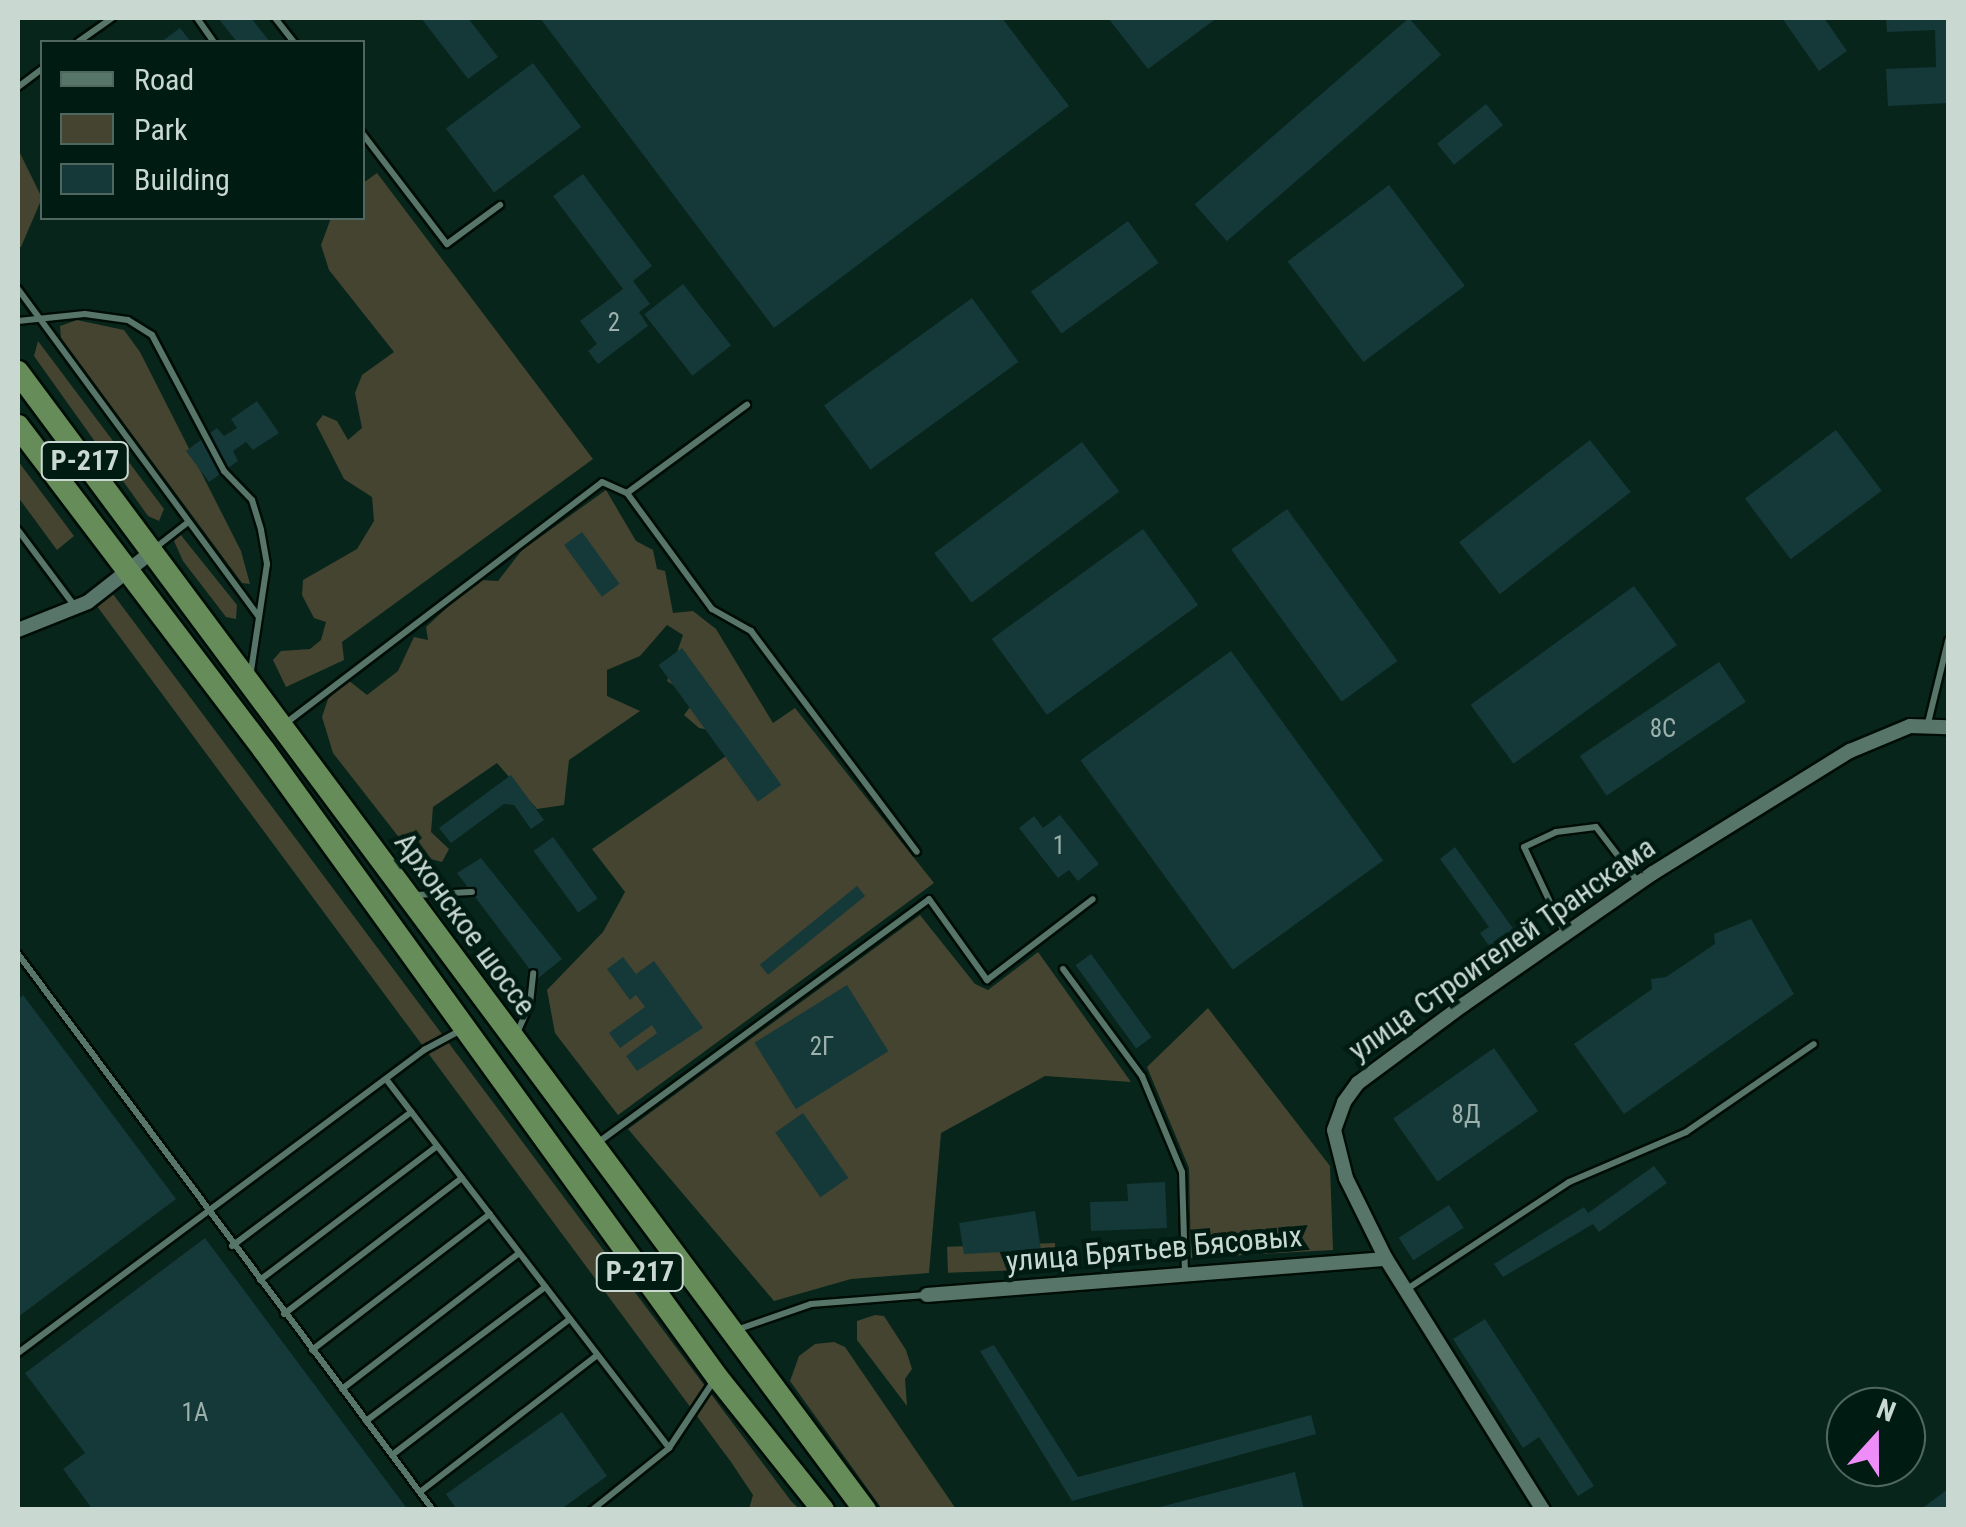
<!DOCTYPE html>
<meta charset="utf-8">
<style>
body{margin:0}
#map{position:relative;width:1966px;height:1527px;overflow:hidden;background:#07251b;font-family:"Roboto Condensed",sans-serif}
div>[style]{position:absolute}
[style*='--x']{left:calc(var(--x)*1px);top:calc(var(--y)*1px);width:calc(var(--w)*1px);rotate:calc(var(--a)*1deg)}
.green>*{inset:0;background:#454430;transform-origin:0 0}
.building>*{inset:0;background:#153839;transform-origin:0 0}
.roads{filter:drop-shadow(2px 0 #000d06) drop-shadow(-2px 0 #000d06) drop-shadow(0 2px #000d06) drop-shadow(0 -2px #000d06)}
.service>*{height:6px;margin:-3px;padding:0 3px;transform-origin:3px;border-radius:3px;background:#577569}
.minor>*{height:14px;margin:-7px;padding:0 7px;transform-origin:7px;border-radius:7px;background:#577569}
.trunk>*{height:22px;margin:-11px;padding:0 11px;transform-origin:11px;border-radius:11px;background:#668c5a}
span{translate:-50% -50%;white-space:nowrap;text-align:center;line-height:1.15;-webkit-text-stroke:9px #001b12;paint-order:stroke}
.number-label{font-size:25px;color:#9cb1ac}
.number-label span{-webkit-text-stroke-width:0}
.shield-label span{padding:2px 8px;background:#001b12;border:2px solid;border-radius:8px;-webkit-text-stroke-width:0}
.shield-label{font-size:28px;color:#c9d9d2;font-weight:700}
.street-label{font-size:30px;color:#c9d9d2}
.frame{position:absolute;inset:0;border:20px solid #c9d9d2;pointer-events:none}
.legend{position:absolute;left:40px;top:40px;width:325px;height:180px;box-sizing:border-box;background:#001b12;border:2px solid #50675f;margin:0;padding:12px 18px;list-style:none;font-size:30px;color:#c9d9d2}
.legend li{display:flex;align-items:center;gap:20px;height:50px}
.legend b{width:50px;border:2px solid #50675f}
.north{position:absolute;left:1826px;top:1387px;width:100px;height:100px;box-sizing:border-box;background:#001b12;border:2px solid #50675f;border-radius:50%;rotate:21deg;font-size:28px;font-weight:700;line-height:40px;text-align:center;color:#c9d9d2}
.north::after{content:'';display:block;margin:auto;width:35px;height:45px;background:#ee8cf8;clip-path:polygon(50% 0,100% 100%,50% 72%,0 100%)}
</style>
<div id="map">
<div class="green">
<i style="clip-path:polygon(18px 149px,42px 198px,21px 247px,18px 247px)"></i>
<i style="clip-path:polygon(377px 173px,593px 459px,342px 642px,344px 660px,286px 687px,273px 660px,281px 651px,310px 649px,321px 640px,326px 622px,314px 618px,302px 595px,303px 580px,357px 549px,374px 521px,372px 497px,344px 479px,316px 424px,323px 415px,337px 421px,348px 440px,362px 428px,355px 393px,362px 375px,394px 352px,329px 270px,321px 245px,331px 218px,362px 218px,363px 183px)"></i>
<i style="clip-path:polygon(77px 320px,124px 330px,140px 352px,241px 551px,250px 584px,242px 583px,61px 338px,60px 326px)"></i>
<i style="clip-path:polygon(38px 341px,164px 509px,159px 521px,148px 516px,34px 356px)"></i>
<i style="clip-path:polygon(18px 461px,74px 536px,57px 550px,18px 497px)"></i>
<i style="clip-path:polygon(606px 490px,636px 541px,653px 550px,657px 569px,665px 571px,673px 613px,693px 611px,716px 629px,773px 723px,795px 708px,934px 883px,618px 1115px,555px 1033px,547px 990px,603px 932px,625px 892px,592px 849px,742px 745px,725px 733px,699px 728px,684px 715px,696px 699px,667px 681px,683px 635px,667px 625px,640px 656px,607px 670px,607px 696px,640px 711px,569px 760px,564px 805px,537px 809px,497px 763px,433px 807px,431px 832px,449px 849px,442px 862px,412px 854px,333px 753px,322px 717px,328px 699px,348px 680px,367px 695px,398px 671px,414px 637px,428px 640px,426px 627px,453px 602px,481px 580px,498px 581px,522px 550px)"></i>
<i style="clip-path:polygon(180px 534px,237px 605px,236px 619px,226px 617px,183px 561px,174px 541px)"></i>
<i style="clip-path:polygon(104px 582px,791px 1501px,799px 1509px,749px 1509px,753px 1495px,731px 1462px,88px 594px)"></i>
<i style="clip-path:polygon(920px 915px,975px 984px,988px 990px,1038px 952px,1131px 1082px,1045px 1076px,941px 1133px,929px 1273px,851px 1279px,774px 1301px,628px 1129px)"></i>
<i style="clip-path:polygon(1208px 1008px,1330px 1166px,1333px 1250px,1191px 1258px,1189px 1168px,1147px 1067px)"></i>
<i style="left:1055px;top:1243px;width:26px;height:108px;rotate:88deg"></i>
<i style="clip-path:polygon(875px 1315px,884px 1316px,906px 1350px,912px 1369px,905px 1379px,907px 1406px,857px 1340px,857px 1321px)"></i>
<i style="clip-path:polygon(834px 1342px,845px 1347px,956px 1509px,882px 1509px,790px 1381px,799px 1356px,815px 1344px)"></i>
</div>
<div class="building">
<i style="clip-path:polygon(218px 18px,251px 18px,270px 42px,237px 42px)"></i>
<i style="clip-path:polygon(421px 18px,468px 18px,498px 57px,468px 79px)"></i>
<i style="clip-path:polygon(540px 18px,1002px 18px,1069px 106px,774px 328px)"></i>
<i style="clip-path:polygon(1108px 18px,1217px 18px,1148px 69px)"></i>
<i style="left:1409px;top:18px;width:49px;height:284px;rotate:49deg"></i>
<i style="clip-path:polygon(1782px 18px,1824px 18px,1847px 51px,1819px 71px)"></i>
<i style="clip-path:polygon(1886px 18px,1947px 18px,1948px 103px,1888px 106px,1886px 69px,1936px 67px,1935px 30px,1887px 32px)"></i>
<i style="clip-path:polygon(180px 28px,191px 42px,161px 42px)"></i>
<i style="left:533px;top:63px;width:80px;height:109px;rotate:53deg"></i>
<i style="left:1486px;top:104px;width:27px;height:63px;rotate:51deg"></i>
<i style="clip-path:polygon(583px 174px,652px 266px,633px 281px,650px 304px,639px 312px,648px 326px,598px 364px,588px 351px,597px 344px,580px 321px,623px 289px,553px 196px)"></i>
<i style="left:1389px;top:185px;width:126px;height:127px;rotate:53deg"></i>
<i style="left:1128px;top:221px;width:52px;height:120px;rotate:54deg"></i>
<i style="left:683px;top:284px;width:78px;height:49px;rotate:52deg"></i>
<i style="left:972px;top:298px;width:79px;height:183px;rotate:54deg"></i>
<i style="clip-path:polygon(257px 401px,279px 433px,253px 450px,246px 442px,233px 451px,238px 461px,209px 482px,186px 451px,217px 428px,224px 436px,237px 428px,231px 419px)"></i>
<i style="left:1836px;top:430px;width:76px;height:114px;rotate:53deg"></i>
<i style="left:1590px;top:440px;width:66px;height:166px;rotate:52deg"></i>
<i style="left:1082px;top:442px;width:62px;height:185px;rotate:53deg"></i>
<i style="left:1287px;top:509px;width:188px;height:69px;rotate:54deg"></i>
<i style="left:1143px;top:529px;width:94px;height:187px;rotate:54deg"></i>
<i style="left:582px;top:532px;width:64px;height:22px;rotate:54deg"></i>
<i style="left:1634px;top:586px;width:73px;height:202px;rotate:54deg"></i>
<i style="left:682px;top:648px;width:169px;height:29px;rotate:54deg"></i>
<i style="left:1231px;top:651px;width:259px;height:186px;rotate:54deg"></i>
<i style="left:1719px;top:662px;width:48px;height:168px;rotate:56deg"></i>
<i style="clip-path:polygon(511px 775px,544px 820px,531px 829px,514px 805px,504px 804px,451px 843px,439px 828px)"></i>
<i style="clip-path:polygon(1060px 815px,1099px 864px,1078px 881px,1069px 870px,1058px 878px,1019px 828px,1034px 816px,1043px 828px)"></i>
<i style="left:553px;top:837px;width:76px;height:24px;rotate:54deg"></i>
<i style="clip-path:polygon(1455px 847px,1519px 937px,1495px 954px,1480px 933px,1489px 927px,1440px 859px)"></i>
<i style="clip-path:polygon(481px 858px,562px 959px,537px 979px,457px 873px)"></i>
<i style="left:857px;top:886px;width:13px;height:125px;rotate:51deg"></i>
<i style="clip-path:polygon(1751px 919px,1794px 994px,1624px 1114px,1574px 1044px,1652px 989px,1651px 979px,1666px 977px,1715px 944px,1714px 934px)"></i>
<i style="left:1091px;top:954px;width:103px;height:19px;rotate:54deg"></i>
<i style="clip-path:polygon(623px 957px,636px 974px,654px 961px,703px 1028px,637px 1071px,626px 1056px,657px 1033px,652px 1025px,620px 1048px,609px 1033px,645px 1007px,636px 995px,630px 1000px,607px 969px)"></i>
<i style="left:847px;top:985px;width:78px;height:109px;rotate:58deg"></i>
<i style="clip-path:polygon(23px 995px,176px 1199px,18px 1317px,18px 1000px)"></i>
<i style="left:1494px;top:1048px;width:77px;height:123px;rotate:55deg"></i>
<i style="left:803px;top:1113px;width:79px;height:34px;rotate:55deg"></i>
<i style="clip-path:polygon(1654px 1166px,1667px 1183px,1599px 1232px,1593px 1224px,1503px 1277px,1494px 1264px,1584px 1207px,1588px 1213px)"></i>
<i style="clip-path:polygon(1165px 1182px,1167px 1228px,1091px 1231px,1090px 1202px,1128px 1201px,1127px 1184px)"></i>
<i style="left:1449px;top:1205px;width:27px;height:60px;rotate:57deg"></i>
<i style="clip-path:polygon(1035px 1211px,1041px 1250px,964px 1254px,959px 1223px)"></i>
<i style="clip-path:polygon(205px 1238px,408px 1510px,93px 1510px,63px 1469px,85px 1453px,25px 1373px)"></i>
<i style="clip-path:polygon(1485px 1319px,1594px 1486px,1578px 1496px,1539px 1437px,1523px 1448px,1453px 1339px)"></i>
<i style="clip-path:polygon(994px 1345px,1078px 1477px,1311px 1415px,1316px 1434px,1072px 1501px,980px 1351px)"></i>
<i style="clip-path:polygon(562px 1412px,607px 1476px,560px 1510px,457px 1510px,446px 1494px)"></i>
<i style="clip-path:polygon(1295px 1472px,1304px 1510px,1156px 1510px,1156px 1508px)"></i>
<i style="clip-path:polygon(1948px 1489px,1948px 1510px,1920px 1510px)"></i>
</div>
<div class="roads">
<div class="service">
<i style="--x:197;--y:18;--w:29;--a:55"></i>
<i style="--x:275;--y:18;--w:31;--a:52"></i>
<i style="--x:78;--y:42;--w:42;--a:-35.2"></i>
<i style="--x:18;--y:87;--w:30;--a:-37"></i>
<i style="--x:362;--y:133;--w:140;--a:52.6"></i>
<i style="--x:447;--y:244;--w:66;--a:-36.3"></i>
<i style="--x:18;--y:289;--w:407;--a:53.7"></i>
<i style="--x:18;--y:321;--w:67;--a:-6"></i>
<i style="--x:85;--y:314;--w:43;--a:7.9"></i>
<i style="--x:128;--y:320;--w:28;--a:32"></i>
<i style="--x:152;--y:335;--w:154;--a:62.1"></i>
<i style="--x:224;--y:471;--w:40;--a:46"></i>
<i style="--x:252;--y:500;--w:31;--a:73"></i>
<i style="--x:261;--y:530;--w:35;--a:80"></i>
<i style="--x:267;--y:564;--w:108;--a:98.5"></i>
<i style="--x:627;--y:493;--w:144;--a:53.8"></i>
<i style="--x:712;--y:609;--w:45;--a:29.4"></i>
<i style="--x:751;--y:631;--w:276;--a:53.1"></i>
<i style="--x:18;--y:530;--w:94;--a:53.3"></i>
<i style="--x:155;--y:548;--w:39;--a:-38"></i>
<i style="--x:286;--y:723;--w:397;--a:-37.3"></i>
<i style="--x:602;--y:482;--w:27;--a:24"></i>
<i style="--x:627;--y:493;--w:149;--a:-36.3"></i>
<i style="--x:1927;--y:727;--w:89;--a:-76.3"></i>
<i style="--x:415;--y:895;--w:57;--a:-3"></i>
<i style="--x:1565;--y:934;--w:96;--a:-115.2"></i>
<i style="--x:1524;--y:847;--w:35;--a:-25"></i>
<i style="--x:1556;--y:832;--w:40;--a:-7.1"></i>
<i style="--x:1596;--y:827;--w:69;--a:52.6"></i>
<i style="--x:18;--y:954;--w:694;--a:53.26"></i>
<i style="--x:1063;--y:969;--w:133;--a:53.6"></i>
<i style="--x:1142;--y:1076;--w:104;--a:67.4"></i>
<i style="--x:1182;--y:1172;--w:101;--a:88.3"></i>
<i style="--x:517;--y:1033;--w:32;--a:-66"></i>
<i style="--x:530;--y:1004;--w:31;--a:-84"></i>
<i style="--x:386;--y:1079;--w:465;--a:52.5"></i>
<i style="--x:596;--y:1144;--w:413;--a:-36.3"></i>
<i style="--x:929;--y:899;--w:100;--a:54.4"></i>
<i style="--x:987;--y:980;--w:133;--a:-37.4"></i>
<i style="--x:232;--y:1246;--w:224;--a:-36.8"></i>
<i style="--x:260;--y:1280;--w:222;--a:-37.1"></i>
<i style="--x:1407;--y:1289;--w:194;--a:-33.4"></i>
<i style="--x:1569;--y:1182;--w:127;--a:-23.1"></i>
<i style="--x:1686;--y:1132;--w:155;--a:-34.5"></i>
<i style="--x:284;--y:1314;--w:224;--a:-37.4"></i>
<i style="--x:739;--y:1329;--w:76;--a:-19.1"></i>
<i style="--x:811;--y:1304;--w:115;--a:-4.5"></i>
<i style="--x:312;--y:1350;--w:224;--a:-37.4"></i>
<i style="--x:18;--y:1353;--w:507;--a:-36.73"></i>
<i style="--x:424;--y:1050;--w:42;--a:-28.4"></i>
<i style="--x:342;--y:1389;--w:222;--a:-37.5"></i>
<i style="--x:366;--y:1421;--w:224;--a:-36.8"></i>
<i style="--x:392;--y:1455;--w:224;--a:-37.4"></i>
<i style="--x:420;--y:1492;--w:224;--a:-37.7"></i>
<i style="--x:592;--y:1510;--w:99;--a:-38.8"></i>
<i style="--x:669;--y:1448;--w:79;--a:-56.3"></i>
</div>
<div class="minor">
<i style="--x:18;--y:630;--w:75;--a:-21.8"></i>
<i style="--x:88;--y:602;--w:83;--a:-38.1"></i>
<i style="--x:927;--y:1295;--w:460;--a:-4.5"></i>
<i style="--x:1543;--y:1510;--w:296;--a:-122"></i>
<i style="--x:1386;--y:1259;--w:90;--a:-116.3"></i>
<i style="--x:1346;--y:1178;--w:49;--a:-104"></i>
<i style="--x:1334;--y:1130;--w:30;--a:-70"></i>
<i style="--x:1344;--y:1102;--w:24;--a:-54"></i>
<i style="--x:1358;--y:1083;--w:131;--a:-36.6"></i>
<i style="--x:1463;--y:1005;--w:231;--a:-34.8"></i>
<i style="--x:1653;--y:873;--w:232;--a:-31.8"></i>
<i style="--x:1850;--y:751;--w:65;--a:-22.6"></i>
<i style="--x:1910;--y:726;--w:38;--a:2"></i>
</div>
<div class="trunk">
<i style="--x:18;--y:372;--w:1419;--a:53.34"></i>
<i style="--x:18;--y:426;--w:407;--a:52.8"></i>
<i style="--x:264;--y:750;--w:774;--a:54.15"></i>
<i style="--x:717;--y:1377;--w:170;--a:51.4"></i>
</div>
</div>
<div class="number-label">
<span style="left:614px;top:323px">2</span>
<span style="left:1663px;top:729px">8C</span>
<span style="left:1059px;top:846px">1</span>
<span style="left:822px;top:1047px">2Г</span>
<span style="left:1466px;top:1115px">8Д</span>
<span style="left:195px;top:1413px">1А</span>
</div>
<div class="shield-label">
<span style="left:85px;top:461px">Р-217</span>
<span style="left:640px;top:1272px">Р-217</span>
</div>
<div class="street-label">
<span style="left:465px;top:924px;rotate:54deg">Архонское шоссе</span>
<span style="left:1502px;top:949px;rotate:-35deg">улица Строителей Транскама</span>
<span style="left:1154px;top:1249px;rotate:-5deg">улица Брятьев Бясовых</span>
</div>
<div class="frame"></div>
<ul class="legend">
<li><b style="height:12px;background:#577569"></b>Road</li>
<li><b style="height:28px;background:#454430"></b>Park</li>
<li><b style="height:28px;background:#153839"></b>Building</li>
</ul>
<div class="north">N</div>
</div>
